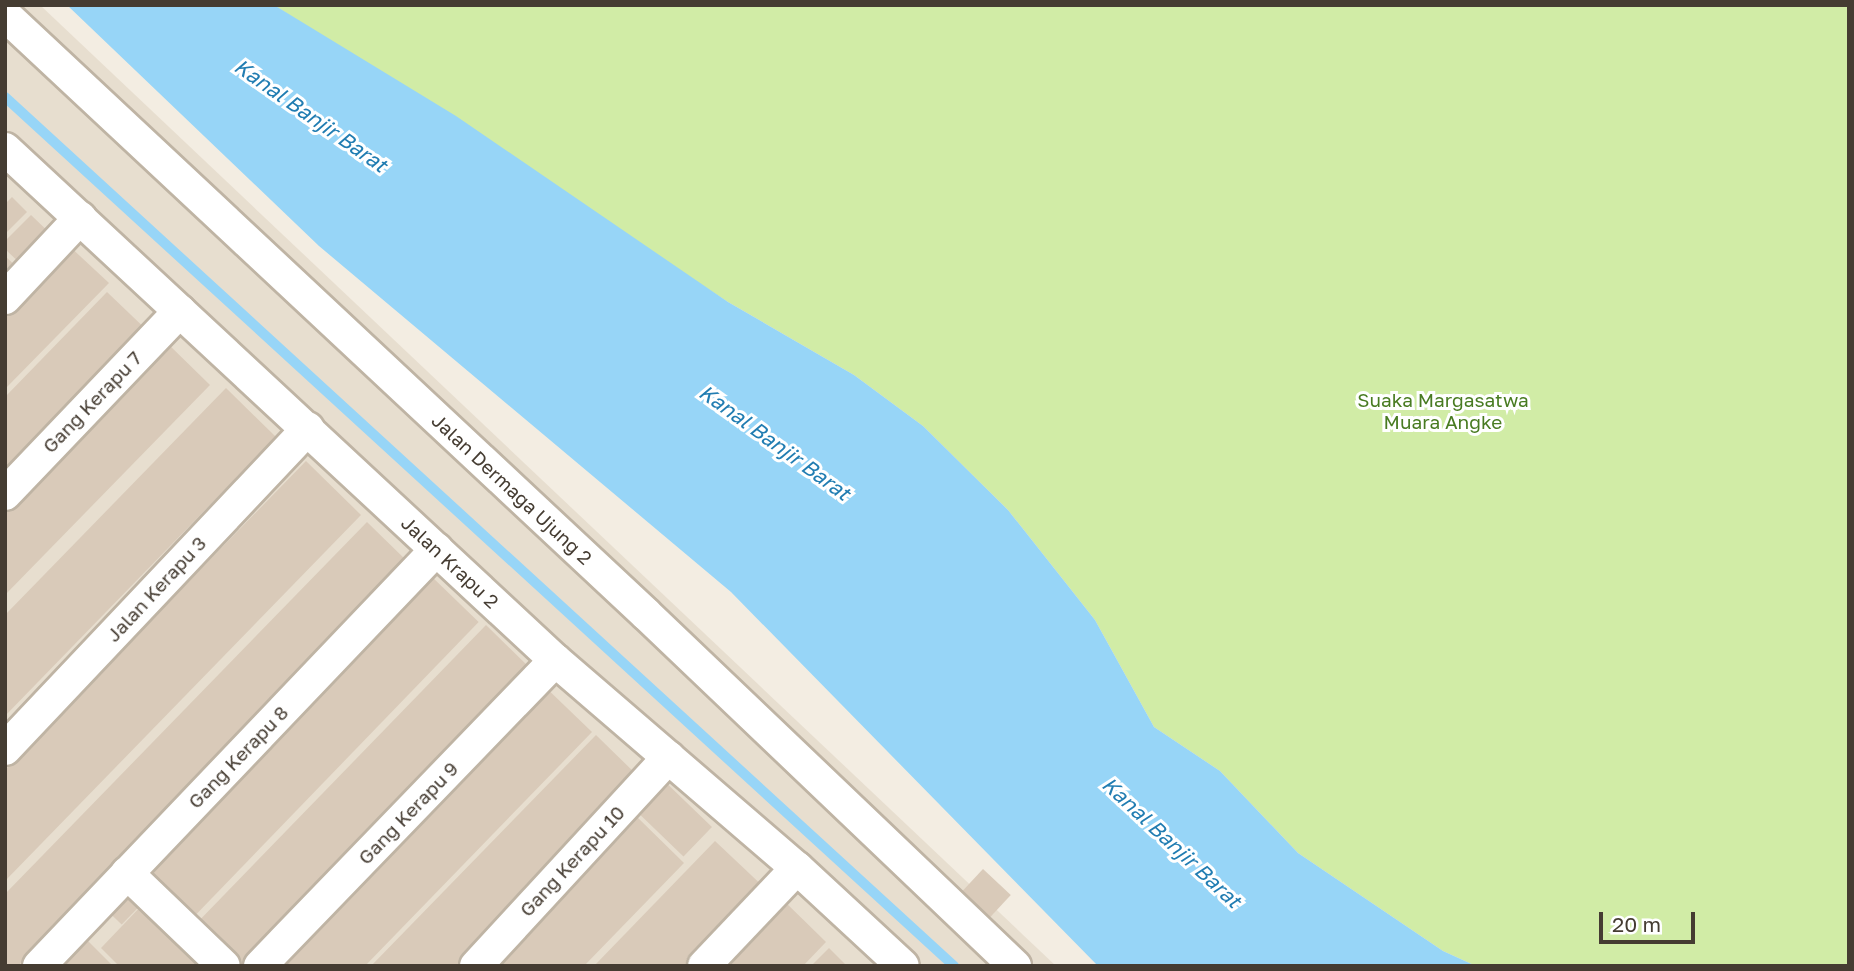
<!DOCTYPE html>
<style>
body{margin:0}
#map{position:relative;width:1854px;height:971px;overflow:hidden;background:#f3ede2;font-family:"Golos Text",sans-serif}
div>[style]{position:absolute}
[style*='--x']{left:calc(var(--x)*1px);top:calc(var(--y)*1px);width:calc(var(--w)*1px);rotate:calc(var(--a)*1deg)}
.residential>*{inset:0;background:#e7decf}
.green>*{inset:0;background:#d1eca6}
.water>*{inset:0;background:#97d5f7}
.stream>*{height:10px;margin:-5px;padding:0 5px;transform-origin:5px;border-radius:5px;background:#97d5f7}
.building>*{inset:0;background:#d9cab9;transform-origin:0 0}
.roads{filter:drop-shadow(2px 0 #bfb4a4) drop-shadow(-2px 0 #bfb4a4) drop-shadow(0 2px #bfb4a4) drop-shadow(0 -2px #bfb4a4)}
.minor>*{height:32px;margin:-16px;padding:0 16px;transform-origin:16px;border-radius:16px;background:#fff}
span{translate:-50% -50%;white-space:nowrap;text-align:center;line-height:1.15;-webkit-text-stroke:6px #fff;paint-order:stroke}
.park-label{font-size:19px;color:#487b21}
.street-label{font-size:19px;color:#453c32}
.water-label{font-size:21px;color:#217db2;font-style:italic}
.frame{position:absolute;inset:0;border:7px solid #453c32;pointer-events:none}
.scale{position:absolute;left:1599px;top:912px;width:96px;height:32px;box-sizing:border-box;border:4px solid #453c32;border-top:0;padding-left:9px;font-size:21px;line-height:24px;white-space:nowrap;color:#453c32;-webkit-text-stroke:5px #fff;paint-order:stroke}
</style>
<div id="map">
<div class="residential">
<i style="clip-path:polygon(5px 5px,40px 5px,1056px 966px,5px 966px)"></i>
</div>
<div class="green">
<i style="clip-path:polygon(274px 5px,1849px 5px,1849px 966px,1476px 966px,1443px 951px,1298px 853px,1220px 771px,1154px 727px,1095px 620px,1008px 510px,923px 426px,854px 375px,728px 302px)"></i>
</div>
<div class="water">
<i style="clip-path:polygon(67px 5px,274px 5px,456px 116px,728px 302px,854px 375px,923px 426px,1008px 510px,1095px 620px,1154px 727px,1220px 771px,1298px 853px,1443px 951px,1476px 966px,1098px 966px,731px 592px,319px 246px)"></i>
</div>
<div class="stream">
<i style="--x:5;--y:97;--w:1287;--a:42.48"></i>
</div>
<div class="building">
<i style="clip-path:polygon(12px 197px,27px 212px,5px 234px,5px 204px)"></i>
<i style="clip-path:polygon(31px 215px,56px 239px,26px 269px,5px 249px,5px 241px)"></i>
<i style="clip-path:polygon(66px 243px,109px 283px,5px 389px,5px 305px)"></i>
<i style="clip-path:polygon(5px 256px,20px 270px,5px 286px)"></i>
<i style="clip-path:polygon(107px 292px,153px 336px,5px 488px,5px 397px)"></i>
<i style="clip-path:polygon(163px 339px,210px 385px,5px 595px,5px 501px)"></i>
<i style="clip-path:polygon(226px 388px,276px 437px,5px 716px,5px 615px)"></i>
<i style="clip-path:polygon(306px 461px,361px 515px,5px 881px,5px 770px)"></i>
<i style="clip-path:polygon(367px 522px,410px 564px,18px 966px,5px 966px,5px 894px)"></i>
<i style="left:429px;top:574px;width:69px;height:421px;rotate:44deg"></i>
<i style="clip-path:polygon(486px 625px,534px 672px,250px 966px,228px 966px,191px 929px)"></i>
<i style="clip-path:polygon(540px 682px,592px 732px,365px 966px,264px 966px)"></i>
<i style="clip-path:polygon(596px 735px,640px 778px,599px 821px,457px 966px,371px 966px)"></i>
<i style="left:658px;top:775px;width:75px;height:41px;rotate:44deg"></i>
<i style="clip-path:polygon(634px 814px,684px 863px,584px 966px,487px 966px)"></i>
<i style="clip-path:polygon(715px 841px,767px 890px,693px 966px,594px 966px)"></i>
<i style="left:983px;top:869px;width:38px;height:42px;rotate:43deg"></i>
<i style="left:121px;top:885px;width:28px;height:28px;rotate:44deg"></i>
<i style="clip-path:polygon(778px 895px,826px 942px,803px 966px,710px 966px)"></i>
<i style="clip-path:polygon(144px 903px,209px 966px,119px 966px,101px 948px)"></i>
<i style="clip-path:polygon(82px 935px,113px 966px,52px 966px)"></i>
<i style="clip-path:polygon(829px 948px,847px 966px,811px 966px)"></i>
</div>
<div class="roads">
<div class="minor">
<i style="--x:5;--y:15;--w:877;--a:43.06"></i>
<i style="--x:646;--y:614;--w:510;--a:43.65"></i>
<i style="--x:5;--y:149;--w:751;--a:42.89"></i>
<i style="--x:555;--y:660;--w:319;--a:40.7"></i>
<i style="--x:797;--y:868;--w:144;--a:42.8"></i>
<i style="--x:5;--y:298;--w:110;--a:-46.8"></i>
<i style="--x:5;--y:494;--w:253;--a:-46.3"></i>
<i style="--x:5;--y:749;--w:441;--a:-46.6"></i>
<i style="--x:127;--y:873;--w:134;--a:43.8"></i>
<i style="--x:39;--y:966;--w:576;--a:-46.34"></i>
<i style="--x:260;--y:966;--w:425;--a:-46"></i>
<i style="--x:476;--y:966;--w:284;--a:-47.3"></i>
<i style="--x:704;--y:966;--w:135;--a:-46.5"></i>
</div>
</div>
<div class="park-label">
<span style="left:1443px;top:411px">Suaka Margasatwa<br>Muara Angke</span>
</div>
<div class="street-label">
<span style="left:92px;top:402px;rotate:-46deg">Gang Kerapu 7</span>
<span style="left:512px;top:489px;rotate:43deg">Jalan Dermaga Ujung 2</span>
<span style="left:450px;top:562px;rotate:43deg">Jalan Krapu 2</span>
<span style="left:156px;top:589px;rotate:-47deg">Jalan Kerapu 3</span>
<span style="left:238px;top:757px;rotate:-46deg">Gang Kerapu 8</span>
<span style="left:408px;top:813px;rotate:-46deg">Gang Kerapu 9</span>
<span style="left:572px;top:861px;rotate:-47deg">Gang Kerapu 10</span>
</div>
<div class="water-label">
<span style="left:311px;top:115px;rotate:35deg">Kanal Banjir Barat</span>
<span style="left:775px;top:442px;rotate:36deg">Kanal Banjir Barat</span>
<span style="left:1172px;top:842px;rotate:43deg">Kanal Banjir Barat</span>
</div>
<div class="frame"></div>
<div class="scale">20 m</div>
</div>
